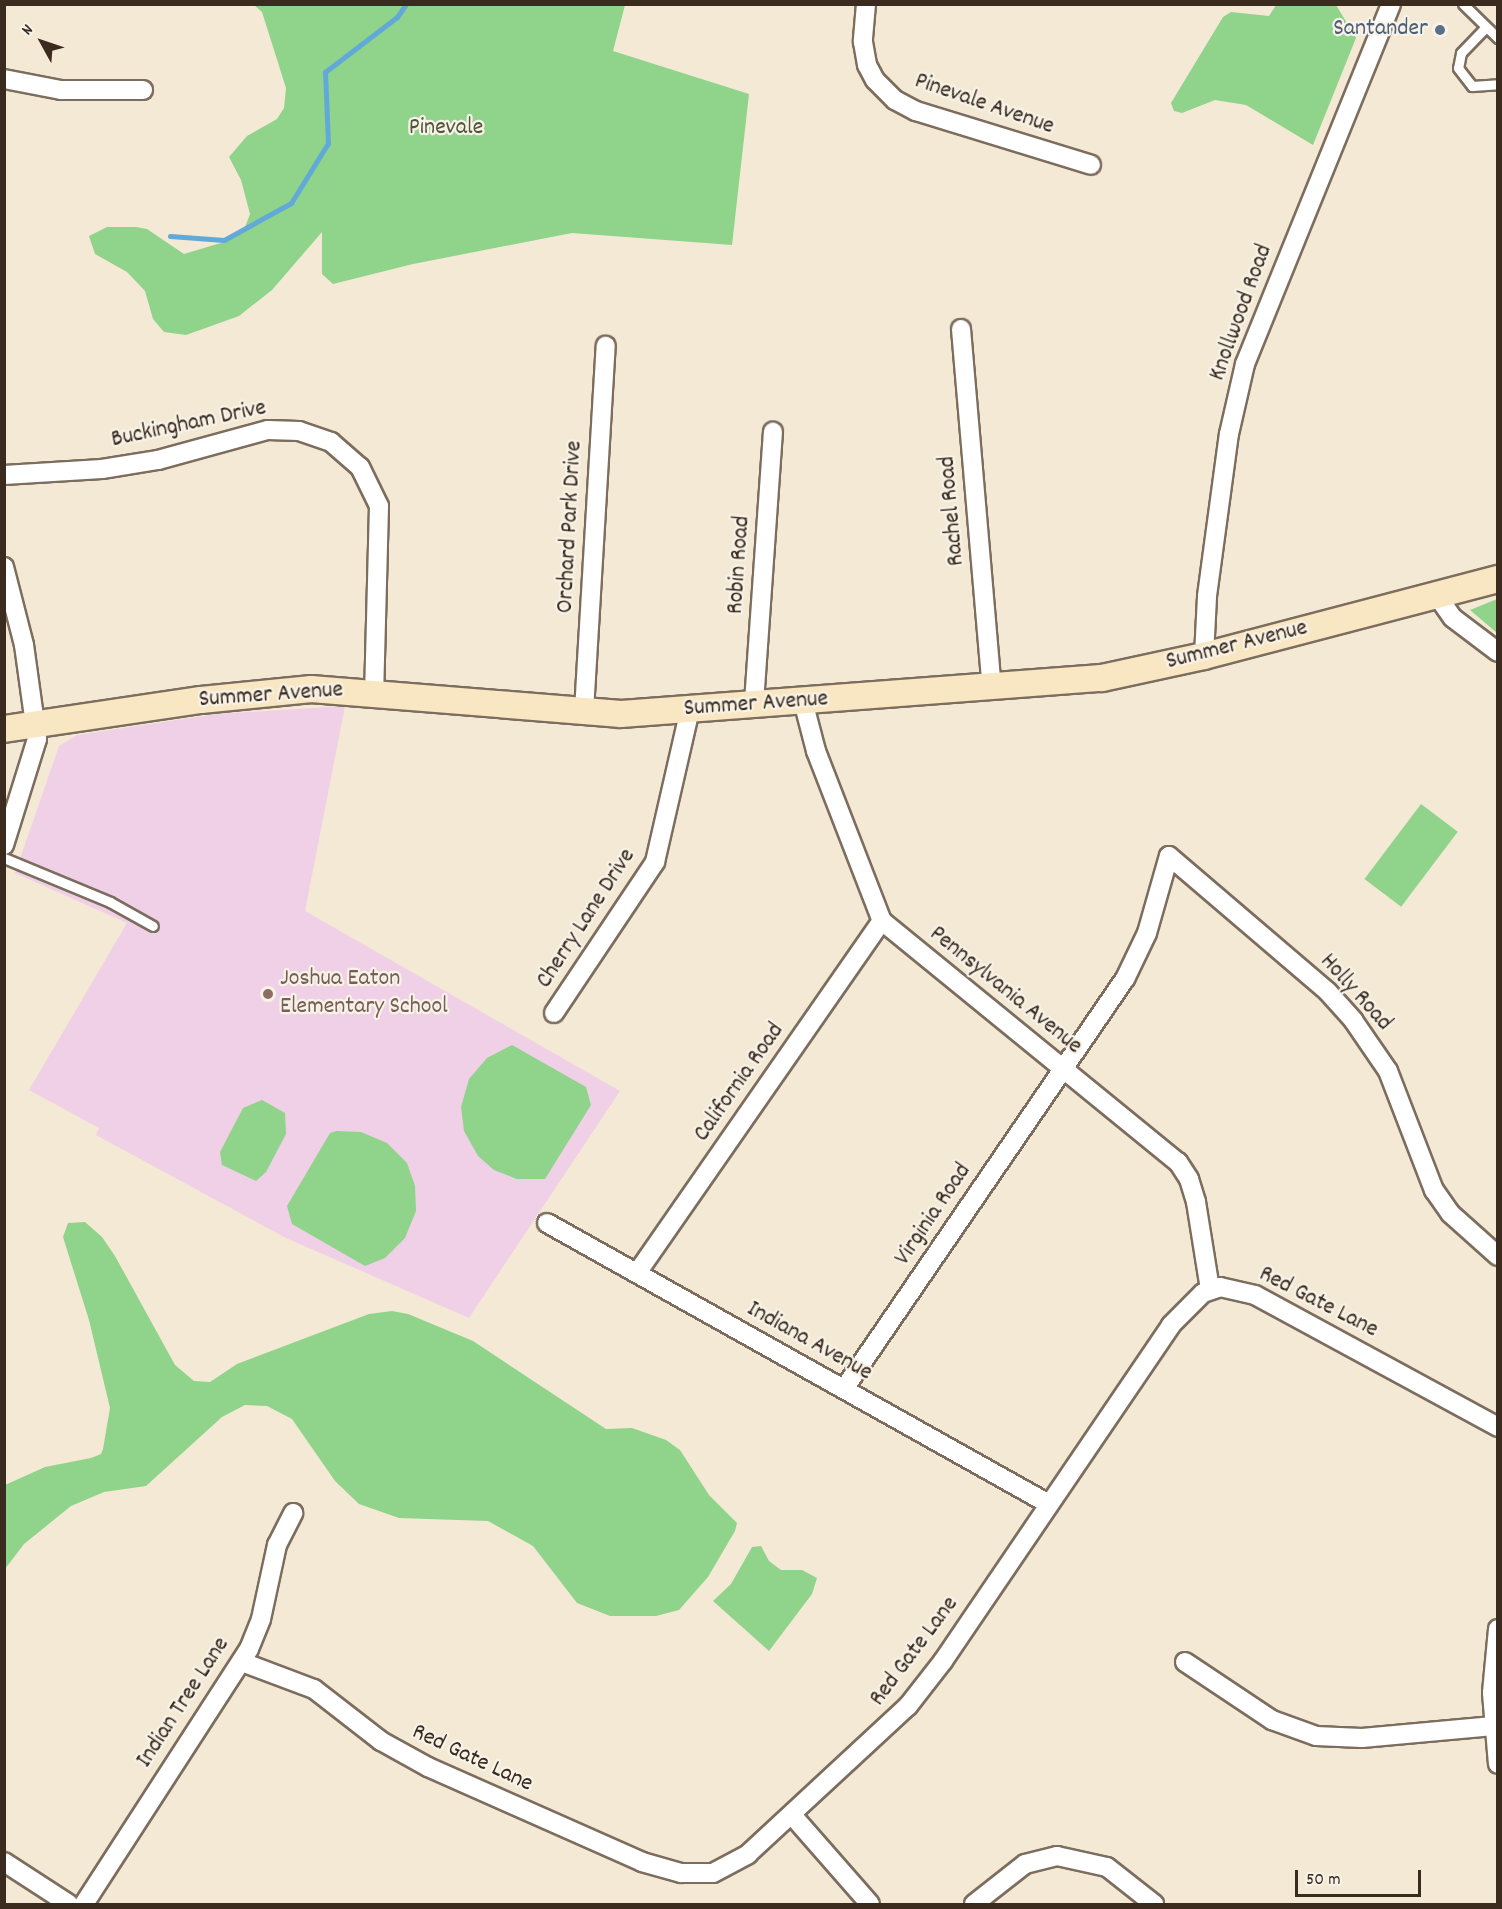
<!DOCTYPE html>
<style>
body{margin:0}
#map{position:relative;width:1502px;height:1909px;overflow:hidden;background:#f4e9d5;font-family:Dekko,sans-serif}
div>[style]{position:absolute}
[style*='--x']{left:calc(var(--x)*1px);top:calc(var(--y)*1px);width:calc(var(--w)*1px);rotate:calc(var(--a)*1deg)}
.built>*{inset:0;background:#efd0e6}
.green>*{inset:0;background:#90d38b;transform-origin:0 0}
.stream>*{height:5px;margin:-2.5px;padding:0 2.5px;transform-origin:2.5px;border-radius:2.5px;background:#61a9d8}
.roads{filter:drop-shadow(2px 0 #7c6d5e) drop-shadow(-2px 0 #7c6d5e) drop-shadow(0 2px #7c6d5e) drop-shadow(0 -2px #7c6d5e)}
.lane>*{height:9px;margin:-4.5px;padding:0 4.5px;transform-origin:4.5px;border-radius:4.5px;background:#fff}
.street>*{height:18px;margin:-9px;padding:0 9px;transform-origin:9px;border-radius:9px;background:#fff}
.secondary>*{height:26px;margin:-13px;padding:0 13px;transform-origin:13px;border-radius:13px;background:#f9e7c3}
.dots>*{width:16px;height:16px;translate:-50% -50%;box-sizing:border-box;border:3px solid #f7f3e8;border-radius:50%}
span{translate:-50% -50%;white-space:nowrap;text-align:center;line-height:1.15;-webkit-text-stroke:4.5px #f7f3e8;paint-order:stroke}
.service-label{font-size:24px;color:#4e5e75}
.right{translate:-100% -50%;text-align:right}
.street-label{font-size:24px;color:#3b2a1e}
.park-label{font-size:24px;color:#505439}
.education-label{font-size:24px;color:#785e54}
.left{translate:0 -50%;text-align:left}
.frame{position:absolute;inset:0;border:6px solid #3b2a1e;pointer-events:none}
.north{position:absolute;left:12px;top:12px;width:60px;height:60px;-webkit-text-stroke:4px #f7f3e8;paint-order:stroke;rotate:310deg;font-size:16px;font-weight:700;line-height:24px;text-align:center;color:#3b2a1e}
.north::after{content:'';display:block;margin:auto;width:21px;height:27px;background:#3b2a1e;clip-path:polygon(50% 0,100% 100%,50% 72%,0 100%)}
.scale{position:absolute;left:1295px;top:1870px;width:126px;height:27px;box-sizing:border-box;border:3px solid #3b2a1e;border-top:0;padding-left:8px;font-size:18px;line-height:21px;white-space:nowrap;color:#3b2a1e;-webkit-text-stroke:4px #f7f3e8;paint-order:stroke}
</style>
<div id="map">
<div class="built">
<i style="clip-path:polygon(345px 706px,305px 911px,620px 1091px,469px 1318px,286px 1238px,96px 1135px,99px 1128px,29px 1090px,127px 923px,15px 873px,59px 746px,77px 735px,217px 714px)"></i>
</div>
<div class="green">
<i style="clip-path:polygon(254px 5px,625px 5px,613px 51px,749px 94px,732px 245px,572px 233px,413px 264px,333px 284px,322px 274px,322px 232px,272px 290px,239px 316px,186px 335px,164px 332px,153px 319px,145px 291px,127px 272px,95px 254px,89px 236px,107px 227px,136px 227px,147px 229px,184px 254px,224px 242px,244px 230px,250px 214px,241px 180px,229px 157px,247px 136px,277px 119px,284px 108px,286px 88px,262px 12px)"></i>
<i style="clip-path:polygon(1276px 5px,1336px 5px,1356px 38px,1313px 145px,1246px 105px,1215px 100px,1182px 113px,1174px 111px,1171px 103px,1223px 17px,1231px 12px,1269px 16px)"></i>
<i style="clip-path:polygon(1497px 599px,1498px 599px,1497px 633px,1470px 610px)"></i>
<i style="left:1421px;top:804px;width:46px;height:94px;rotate:37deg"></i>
<i style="clip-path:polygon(512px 1045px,586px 1087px,591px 1105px,545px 1179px,517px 1179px,494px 1170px,478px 1156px,464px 1131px,461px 1107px,469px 1079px,487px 1058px)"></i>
<i style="clip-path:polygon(262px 1100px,285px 1113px,286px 1134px,266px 1172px,256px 1181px,222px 1165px,220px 1152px,243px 1108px)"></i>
<i style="clip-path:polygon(336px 1131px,361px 1132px,387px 1143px,407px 1163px,415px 1186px,416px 1211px,405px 1238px,385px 1258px,365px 1266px,292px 1224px,287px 1206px,330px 1133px)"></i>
<i style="clip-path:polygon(85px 1222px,102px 1237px,115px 1256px,175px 1365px,194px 1381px,210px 1382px,237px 1364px,369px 1314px,392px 1311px,408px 1314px,473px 1341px,606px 1429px,632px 1428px,666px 1440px,680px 1450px,709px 1495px,737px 1523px,735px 1531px,708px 1577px,679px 1610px,656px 1616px,610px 1616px,577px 1603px,533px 1546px,488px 1521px,399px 1518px,359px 1504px,335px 1481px,292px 1419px,267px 1406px,245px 1405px,222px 1417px,146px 1486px,104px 1492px,71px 1506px,24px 1544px,5px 1569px,5px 1485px,45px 1467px,91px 1458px,101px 1454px,103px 1449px,110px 1408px,89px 1320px,63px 1237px,68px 1223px)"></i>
<i style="clip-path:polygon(761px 1546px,769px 1561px,781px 1570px,802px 1570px,817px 1578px,812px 1594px,769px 1651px,713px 1601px,731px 1584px,752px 1547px)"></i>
</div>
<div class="stream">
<i style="--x:170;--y:236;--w:54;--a:4.2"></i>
<i style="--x:224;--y:240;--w:77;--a:-28.9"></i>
<i style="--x:291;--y:203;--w:70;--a:-58.3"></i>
<i style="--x:328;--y:143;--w:71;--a:-92.4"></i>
<i style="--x:325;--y:72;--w:91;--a:-37.4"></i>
<i style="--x:397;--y:17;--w:16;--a:-55"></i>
</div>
<div class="roads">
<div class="lane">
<i style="--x:1463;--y:4;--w:49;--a:44.2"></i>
<i style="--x:1486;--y:27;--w:36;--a:134"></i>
<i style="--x:1461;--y:53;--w:15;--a:101"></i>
<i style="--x:1458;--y:68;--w:23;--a:52"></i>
<i style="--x:1472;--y:86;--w:26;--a:-4"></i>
<i style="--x:4;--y:858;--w:115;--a:22.5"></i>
<i style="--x:110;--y:902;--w:49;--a:29.2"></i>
</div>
<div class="street">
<i style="--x:866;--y:4;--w:38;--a:95"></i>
<i style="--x:863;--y:42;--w:23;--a:80"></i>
<i style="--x:867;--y:65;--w:17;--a:62"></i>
<i style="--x:875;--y:80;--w:28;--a:45"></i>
<i style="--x:895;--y:100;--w:24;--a:28"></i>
<i style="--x:916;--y:111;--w:183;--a:17.1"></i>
<i style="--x:4;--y:79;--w:58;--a:10.9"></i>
<i style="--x:61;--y:90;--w:82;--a:0"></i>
<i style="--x:961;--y:329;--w:360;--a:85.1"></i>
<i style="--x:4;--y:475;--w:98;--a:-3.5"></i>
<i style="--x:102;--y:469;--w:57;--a:-9.1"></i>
<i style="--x:158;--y:460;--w:114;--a:-15.3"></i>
<i style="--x:268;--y:430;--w:31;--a:2"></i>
<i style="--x:299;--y:431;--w:34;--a:19"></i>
<i style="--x:331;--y:442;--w:38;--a:41"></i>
<i style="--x:360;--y:467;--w:43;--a:64"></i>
<i style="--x:379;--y:506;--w:186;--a:91.5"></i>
<i style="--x:4;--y:567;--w:81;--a:75.6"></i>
<i style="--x:24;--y:645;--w:95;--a:82.1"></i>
<i style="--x:37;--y:739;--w:111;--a:107.3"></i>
<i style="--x:1436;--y:594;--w:29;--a:55"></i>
<i style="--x:1453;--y:618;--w:56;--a:37.1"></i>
<i style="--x:1204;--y:656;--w:60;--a:-87.1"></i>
<i style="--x:1207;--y:596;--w:163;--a:-82.3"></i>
<i style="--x:1229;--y:434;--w:72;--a:-77.1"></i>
<i style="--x:1245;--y:364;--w:388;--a:-67.9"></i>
<i style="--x:803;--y:701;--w:52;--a:75.4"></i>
<i style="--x:816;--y:751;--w:182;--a:68.8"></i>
<i style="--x:882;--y:921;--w:382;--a:39.2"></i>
<i style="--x:1178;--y:1162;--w:20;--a:57"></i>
<i style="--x:1189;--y:1179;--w:24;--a:73"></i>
<i style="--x:1196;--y:1202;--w:88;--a:80.9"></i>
<i style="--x:754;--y:703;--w:272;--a:-86"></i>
<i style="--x:584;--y:711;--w:366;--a:-86.6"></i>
<i style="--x:554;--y:1013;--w:182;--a:-56.2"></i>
<i style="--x:655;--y:862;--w:157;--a:-77.1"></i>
<i style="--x:547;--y:1223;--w:573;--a:29.25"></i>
<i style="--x:637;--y:1273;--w:429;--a:-55.2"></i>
<i style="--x:844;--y:1389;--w:497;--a:-55.6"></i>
<i style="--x:1125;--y:979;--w:51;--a:-64.4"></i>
<i style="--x:1147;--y:933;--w:80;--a:-74.1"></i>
<i style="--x:1169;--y:856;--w:209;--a:40.5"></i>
<i style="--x:1328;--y:992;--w:38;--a:48"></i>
<i style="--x:1353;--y:1020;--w:62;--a:55.5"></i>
<i style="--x:1388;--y:1071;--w:128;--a:68.9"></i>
<i style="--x:1434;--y:1190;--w:29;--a:55"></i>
<i style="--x:1451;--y:1214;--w:63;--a:41.8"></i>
<i style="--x:1498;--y:1629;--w:64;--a:95.4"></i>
<i style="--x:1492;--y:1693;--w:71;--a:85.2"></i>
<i style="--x:242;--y:1662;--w:77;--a:20.6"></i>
<i style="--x:314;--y:1689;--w:85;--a:37.8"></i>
<i style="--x:381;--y:1741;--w:54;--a:29"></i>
<i style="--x:428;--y:1767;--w:234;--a:23.9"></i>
<i style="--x:642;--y:1862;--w:41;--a:15.8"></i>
<i style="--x:681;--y:1873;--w:32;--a:0"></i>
<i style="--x:713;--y:1873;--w:40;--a:-28"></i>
<i style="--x:748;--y:1854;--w:218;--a:-42.8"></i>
<i style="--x:908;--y:1706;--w:57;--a:-52.1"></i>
<i style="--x:943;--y:1661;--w:406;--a:-55.8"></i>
<i style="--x:1171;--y:1325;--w:45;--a:-45"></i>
<i style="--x:1203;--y:1293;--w:18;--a:-19"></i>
<i style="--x:1220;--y:1287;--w:36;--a:13"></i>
<i style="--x:1255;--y:1295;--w:277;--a:28.5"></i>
<i style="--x:1185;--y:1662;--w:105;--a:33.7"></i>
<i style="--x:1272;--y:1720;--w:47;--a:20"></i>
<i style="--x:1316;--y:1736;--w:46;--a:2.5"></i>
<i style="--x:1362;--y:1738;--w:132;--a:-5.2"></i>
<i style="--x:792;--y:1815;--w:118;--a:48.8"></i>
<i style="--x:4;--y:1862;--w:77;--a:32.9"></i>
<i style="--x:84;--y:1904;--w:304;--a:-57.1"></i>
<i style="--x:249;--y:1649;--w:32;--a:-68"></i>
<i style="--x:261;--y:1619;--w:76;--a:-77.8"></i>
<i style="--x:277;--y:1545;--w:36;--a:-63"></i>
<i style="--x:974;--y:1904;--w:65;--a:-38.1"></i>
<i style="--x:1025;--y:1864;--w:33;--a:-14"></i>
<i style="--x:1057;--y:1856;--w:51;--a:12.4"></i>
<i style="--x:1107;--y:1867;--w:60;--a:38.2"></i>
</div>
<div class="secondary">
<i style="--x:4;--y:729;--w:199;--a:-8.4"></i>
<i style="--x:201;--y:700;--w:111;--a:-5.7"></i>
<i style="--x:311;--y:689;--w:311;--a:4.6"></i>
<i style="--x:621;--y:714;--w:482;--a:-4.3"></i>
<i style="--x:1102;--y:678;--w:104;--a:-12.2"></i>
<i style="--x:1204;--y:656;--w:304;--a:-14.7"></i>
</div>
</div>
<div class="dots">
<i style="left:1440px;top:30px;background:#5c6f8a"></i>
<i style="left:268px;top:994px;background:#8d6e63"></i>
</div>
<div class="service-label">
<span class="right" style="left:1428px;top:30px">Santander</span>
</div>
<div class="street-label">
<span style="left:984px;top:105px;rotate:19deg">Pinevale Avenue</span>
<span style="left:1242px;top:313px;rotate:-70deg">Knollwood Road</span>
<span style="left:189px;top:425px;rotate:-12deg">Buckingham Drive</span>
<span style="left:953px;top:511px;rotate:-95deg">Rachel Road</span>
<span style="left:571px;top:527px;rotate:-87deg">Orchard Park Drive</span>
<span style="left:740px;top:565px;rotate:-86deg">Robin Road</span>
<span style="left:1237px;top:646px;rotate:-14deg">Summer Avenue</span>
<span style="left:271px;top:696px;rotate:-4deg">Summer Avenue</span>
<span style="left:756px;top:705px;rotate:-4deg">Summer Avenue</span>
<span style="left:587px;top:919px;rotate:-57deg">Cherry Lane Drive</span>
<span style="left:1005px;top:991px;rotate:39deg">Pennsylvania Avenue</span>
<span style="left:1355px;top:993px;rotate:48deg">Holly Road</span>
<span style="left:740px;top:1083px;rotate:-55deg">California Road</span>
<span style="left:934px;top:1215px;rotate:-56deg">Virginia Road</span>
<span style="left:1318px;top:1303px;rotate:27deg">Red Gate Lane</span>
<span style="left:809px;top:1342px;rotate:29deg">Indiana Avenue</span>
<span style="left:915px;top:1652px;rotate:-53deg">Red Gate Lane</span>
<span style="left:184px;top:1703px;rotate:-57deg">Indian Tree Lane</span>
<span style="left:472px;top:1759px;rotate:25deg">Red Gate Lane</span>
</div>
<div class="park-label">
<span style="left:446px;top:129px">Pinevale</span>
</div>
<div class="education-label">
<span class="left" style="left:280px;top:994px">Joshua Eaton<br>Elementary School</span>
</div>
<div class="frame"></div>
<div class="north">N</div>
<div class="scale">50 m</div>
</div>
